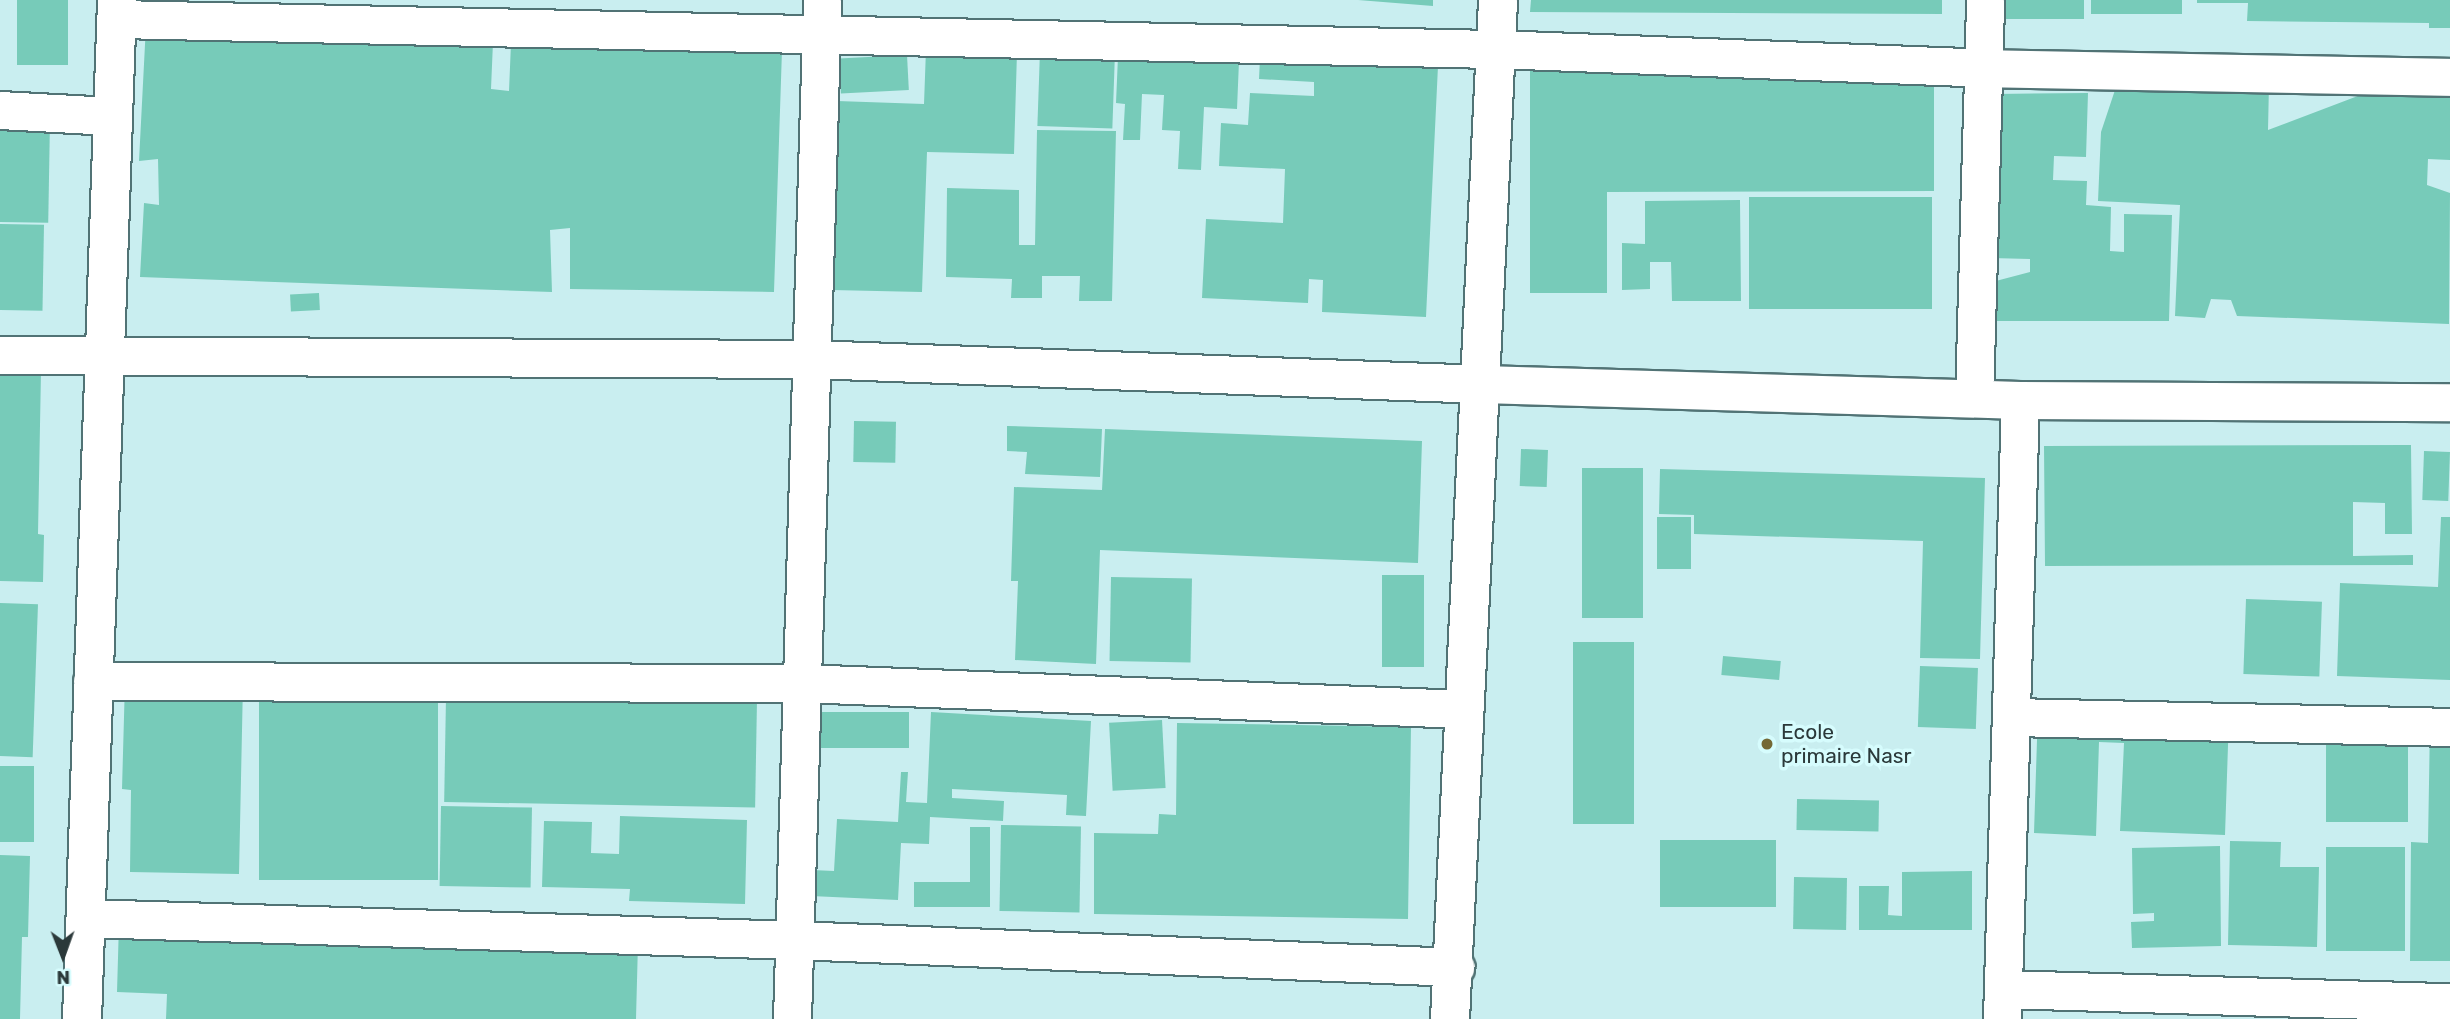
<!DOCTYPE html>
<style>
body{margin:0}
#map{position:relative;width:2450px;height:1019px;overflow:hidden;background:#c9eef0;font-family:Rubik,sans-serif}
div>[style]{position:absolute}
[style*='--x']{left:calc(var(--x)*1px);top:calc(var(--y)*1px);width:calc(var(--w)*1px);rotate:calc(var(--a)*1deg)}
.building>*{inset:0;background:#77cbb9;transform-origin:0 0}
.roads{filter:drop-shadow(2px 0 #517375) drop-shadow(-2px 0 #517375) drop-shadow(0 2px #517375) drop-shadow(0 -2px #517375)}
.street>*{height:37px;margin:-18.5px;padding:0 18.5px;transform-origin:18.5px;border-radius:18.5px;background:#fff}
.secondary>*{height:38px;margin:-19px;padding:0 19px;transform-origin:19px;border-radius:19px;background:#fff}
.dots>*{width:19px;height:19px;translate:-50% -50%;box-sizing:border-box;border:4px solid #d6fcfd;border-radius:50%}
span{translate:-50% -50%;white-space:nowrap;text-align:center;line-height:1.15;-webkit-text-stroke:7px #d6fcfd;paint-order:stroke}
.poi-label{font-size:21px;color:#2b393a}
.left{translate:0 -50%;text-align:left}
.north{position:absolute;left:28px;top:921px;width:70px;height:70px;-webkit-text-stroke:5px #d6fcfd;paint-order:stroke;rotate:179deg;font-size:19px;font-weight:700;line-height:28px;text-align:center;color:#2b393a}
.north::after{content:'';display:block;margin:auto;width:24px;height:32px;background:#2b393a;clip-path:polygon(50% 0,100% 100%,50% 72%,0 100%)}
</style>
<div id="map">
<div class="building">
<i style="left:17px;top:0;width:51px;height:65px"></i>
<i style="clip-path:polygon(1358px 0,1433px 0,1433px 6px)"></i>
<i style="clip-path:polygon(1531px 0,1942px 0,1942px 14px,1530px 12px)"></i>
<i style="left:1994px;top:0;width:90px;height:19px"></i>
<i style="left:2091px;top:0;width:91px;height:14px"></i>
<i style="clip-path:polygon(2197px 0,2450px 0,2450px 28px,2429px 28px,2429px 23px,2247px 21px,2248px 3px,2197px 3px)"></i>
<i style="clip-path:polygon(146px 25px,493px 42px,491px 89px,509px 91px,511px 43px,782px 50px,774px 292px,570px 289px,570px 228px,550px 230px,552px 292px,140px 277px,144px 203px,159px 205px,158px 159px,139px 161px)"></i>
<i style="clip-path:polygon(926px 49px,1017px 52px,1014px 154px,927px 152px,922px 292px,832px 290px,837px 101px,924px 104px)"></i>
<i style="left:1040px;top:51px;width:75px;height:75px;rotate:2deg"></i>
<i style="left:907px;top:55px;width:35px;height:68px;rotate:87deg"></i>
<i style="clip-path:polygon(1118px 56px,1239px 61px,1237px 109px,1204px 107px,1201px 170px,1178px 169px,1180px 131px,1162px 130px,1164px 95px,1142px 94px,1140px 140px,1123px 140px,1125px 104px,1116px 103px)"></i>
<i style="clip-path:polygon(1260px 58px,1438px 66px,1426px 317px,1322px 312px,1323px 280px,1309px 279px,1308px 303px,1202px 298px,1206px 219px,1283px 223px,1285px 169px,1219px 166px,1221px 123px,1248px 125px,1250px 93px,1314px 96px,1314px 82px,1259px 79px)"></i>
<i style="clip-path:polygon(2450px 61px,2450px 160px,2428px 159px,2427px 185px,2450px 193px,2449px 324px,2237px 316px,2231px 300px,2211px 299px,2205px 318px,2175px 316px,2180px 205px,2098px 201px,2101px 132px,2119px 78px,2269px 84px,2268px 130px)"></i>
<i style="clip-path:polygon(1912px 67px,1912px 86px,1934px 85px,1934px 191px,1607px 192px,1607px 293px,1530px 293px,1530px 68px)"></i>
<i style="clip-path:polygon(2088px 93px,2086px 157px,2054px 156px,2053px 180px,2087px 181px,2086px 205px,2111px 207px,2110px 251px,2124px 252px,2124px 214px,2172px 215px,2169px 321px,1992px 321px,1992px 282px,2030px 272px,2030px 259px,1991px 258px,1995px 94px)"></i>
<i style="left:0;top:120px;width:50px;height:102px;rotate:1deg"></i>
<i style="clip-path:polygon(1037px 130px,1116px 131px,1112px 301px,1079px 301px,1080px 276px,1042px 276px,1042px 298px,1011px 298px,1012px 279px,946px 277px,947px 188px,1019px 190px,1019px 245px,1035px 245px)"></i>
<i style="left:1749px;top:197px;width:183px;height:112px"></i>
<i style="clip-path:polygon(1740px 200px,1741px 301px,1672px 301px,1671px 262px,1650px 262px,1650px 289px,1622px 290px,1622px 243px,1645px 244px,1645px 201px)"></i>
<i style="left:0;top:224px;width:44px;height:86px;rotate:1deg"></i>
<i style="left:319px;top:293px;width:17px;height:29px;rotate:87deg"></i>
<i style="clip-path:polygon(0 371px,41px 371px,38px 534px,44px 535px,43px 582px,0 581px)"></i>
<i style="left:854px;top:421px;width:42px;height:41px;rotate:1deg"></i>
<i style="clip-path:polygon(1007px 426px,1102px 429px,1100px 477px,1025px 474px,1027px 452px,1007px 451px)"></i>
<i style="clip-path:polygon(1105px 429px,1422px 441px,1418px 563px,1100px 550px,1096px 664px,1015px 660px,1018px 581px,1011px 581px,1014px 487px,1102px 490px)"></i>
<i style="clip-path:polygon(2411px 445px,2412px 534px,2385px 534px,2385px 503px,2353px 502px,2353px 556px,2413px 555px,2413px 565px,2045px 566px,2044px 446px)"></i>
<i style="left:1521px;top:449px;width:27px;height:37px;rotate:2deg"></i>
<i style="left:2424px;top:451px;width:26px;height:49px;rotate:2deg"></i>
<i style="left:1582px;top:468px;width:61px;height:150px"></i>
<i style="clip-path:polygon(1660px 469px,1985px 478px,1980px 659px,1920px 658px,1923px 541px,1694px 534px,1694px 515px,1659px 514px)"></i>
<i style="left:1657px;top:517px;width:34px;height:52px"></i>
<i style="clip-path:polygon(2441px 517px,2450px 517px,2450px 680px,2337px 676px,2340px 583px,2438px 587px)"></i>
<i style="left:1382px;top:575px;width:42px;height:92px"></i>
<i style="left:1111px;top:577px;width:81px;height:84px;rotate:1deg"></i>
<i style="left:2246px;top:599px;width:76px;height:75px;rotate:2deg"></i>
<i style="left:0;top:603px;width:38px;height:153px;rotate:2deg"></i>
<i style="left:1573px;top:642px;width:61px;height:182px"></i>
<i style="left:1723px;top:656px;width:58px;height:19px;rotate:5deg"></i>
<i style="left:1920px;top:666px;width:58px;height:61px;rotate:2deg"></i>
<i style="clip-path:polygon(125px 681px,243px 683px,239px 874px,130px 872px,131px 790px,122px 789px)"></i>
<i style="left:259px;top:695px;width:179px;height:185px"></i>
<i style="left:446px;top:697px;width:311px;height:105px;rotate:1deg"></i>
<i style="clip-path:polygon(2038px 709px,2229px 716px,2225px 835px,2120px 831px,2124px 743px,2099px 742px,2096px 836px,2034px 833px)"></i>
<i style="left:813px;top:712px;width:96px;height:36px"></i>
<i style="clip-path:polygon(931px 712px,1091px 721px,1086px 816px,1066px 815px,1067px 795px,952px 789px,952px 798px,1004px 801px,1003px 821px,930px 817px,929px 844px,901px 843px,898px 900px,811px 896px,812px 870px,834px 871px,837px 819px,898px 822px,901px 772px,908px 772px,906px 802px,927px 803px)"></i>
<i style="left:1162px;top:720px;width:68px;height:53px;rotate:87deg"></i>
<i style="clip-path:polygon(1177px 723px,1411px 727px,1408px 919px,1094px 914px,1094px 833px,1158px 834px,1159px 814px,1176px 815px)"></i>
<i style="clip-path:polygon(2430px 723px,2450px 723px,2450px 961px,2410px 961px,2411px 842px,2428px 843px)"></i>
<i style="left:2326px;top:730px;width:82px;height:92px"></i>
<i style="left:0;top:766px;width:34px;height:76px"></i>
<i style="left:1797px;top:799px;width:82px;height:31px;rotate:1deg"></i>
<i style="left:441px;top:806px;width:91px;height:80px;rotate:1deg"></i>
<i style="clip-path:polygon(620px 816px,747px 820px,745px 904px,629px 901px,630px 889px,542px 887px,544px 821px,592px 822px,591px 853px,619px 854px)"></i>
<i style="left:1001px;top:825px;width:80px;height:86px;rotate:1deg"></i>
<i style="clip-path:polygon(970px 827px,990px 827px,990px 907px,914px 907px,914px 882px,970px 882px)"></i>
<i style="left:1660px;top:840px;width:116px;height:67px"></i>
<i style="clip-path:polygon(2230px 841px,2281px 842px,2280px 867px,2319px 867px,2317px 947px,2228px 945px)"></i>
<i style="clip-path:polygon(2220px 846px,2221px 946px,2132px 948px,2131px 922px,2154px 921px,2154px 913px,2133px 914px,2132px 848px)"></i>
<i style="left:2326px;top:847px;width:79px;height:104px"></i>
<i style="clip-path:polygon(0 855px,30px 856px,28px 937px,22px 937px,20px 1019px,0 1019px)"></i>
<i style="clip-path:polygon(1972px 871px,1972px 930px,1859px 930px,1859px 886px,1889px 886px,1888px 915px,1902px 916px,1902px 872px)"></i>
<i style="left:1794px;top:877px;width:53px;height:52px;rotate:1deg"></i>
<i style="clip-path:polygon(119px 923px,638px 943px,636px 1019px,166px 1019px,167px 994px,117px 992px)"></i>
</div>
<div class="roads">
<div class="street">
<i style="--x:117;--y:19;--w:1379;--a:1.25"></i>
<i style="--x:1496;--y:49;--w:486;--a:2.2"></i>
<i style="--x:1982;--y:68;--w:468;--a:1.1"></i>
<i style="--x:0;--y:110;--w:111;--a:3.1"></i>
<i style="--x:0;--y:355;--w:811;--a:0.28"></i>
<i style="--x:811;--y:359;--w:671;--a:2.13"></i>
<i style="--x:1482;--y:384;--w:538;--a:1.7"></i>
<i style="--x:2020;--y:400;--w:430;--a:0.3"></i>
<i style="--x:1974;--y:398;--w:398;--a:-88.4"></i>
<i style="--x:92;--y:681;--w:709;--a:0.16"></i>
<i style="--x:801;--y:683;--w:664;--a:2.25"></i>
<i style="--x:2012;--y:717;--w:438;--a:1.3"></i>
<i style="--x:85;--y:918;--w:710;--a:1.77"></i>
<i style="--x:795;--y:940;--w:661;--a:2.34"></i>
<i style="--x:2003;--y:989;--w:447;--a:1.7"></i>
<i style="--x:792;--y:1019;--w:1019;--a:-88.31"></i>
<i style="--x:2002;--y:1019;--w:619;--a:-88.33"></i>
</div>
<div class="secondary">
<i style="--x:82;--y:1019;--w:1020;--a:-88.03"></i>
<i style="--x:1450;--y:1019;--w:1020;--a:-87.3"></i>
</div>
</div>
<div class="dots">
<i style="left:1767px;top:744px;background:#746835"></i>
</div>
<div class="poi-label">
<span class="left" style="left:1781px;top:744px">Ecole<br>primaire Nasr</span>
</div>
<div class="north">N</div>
</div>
